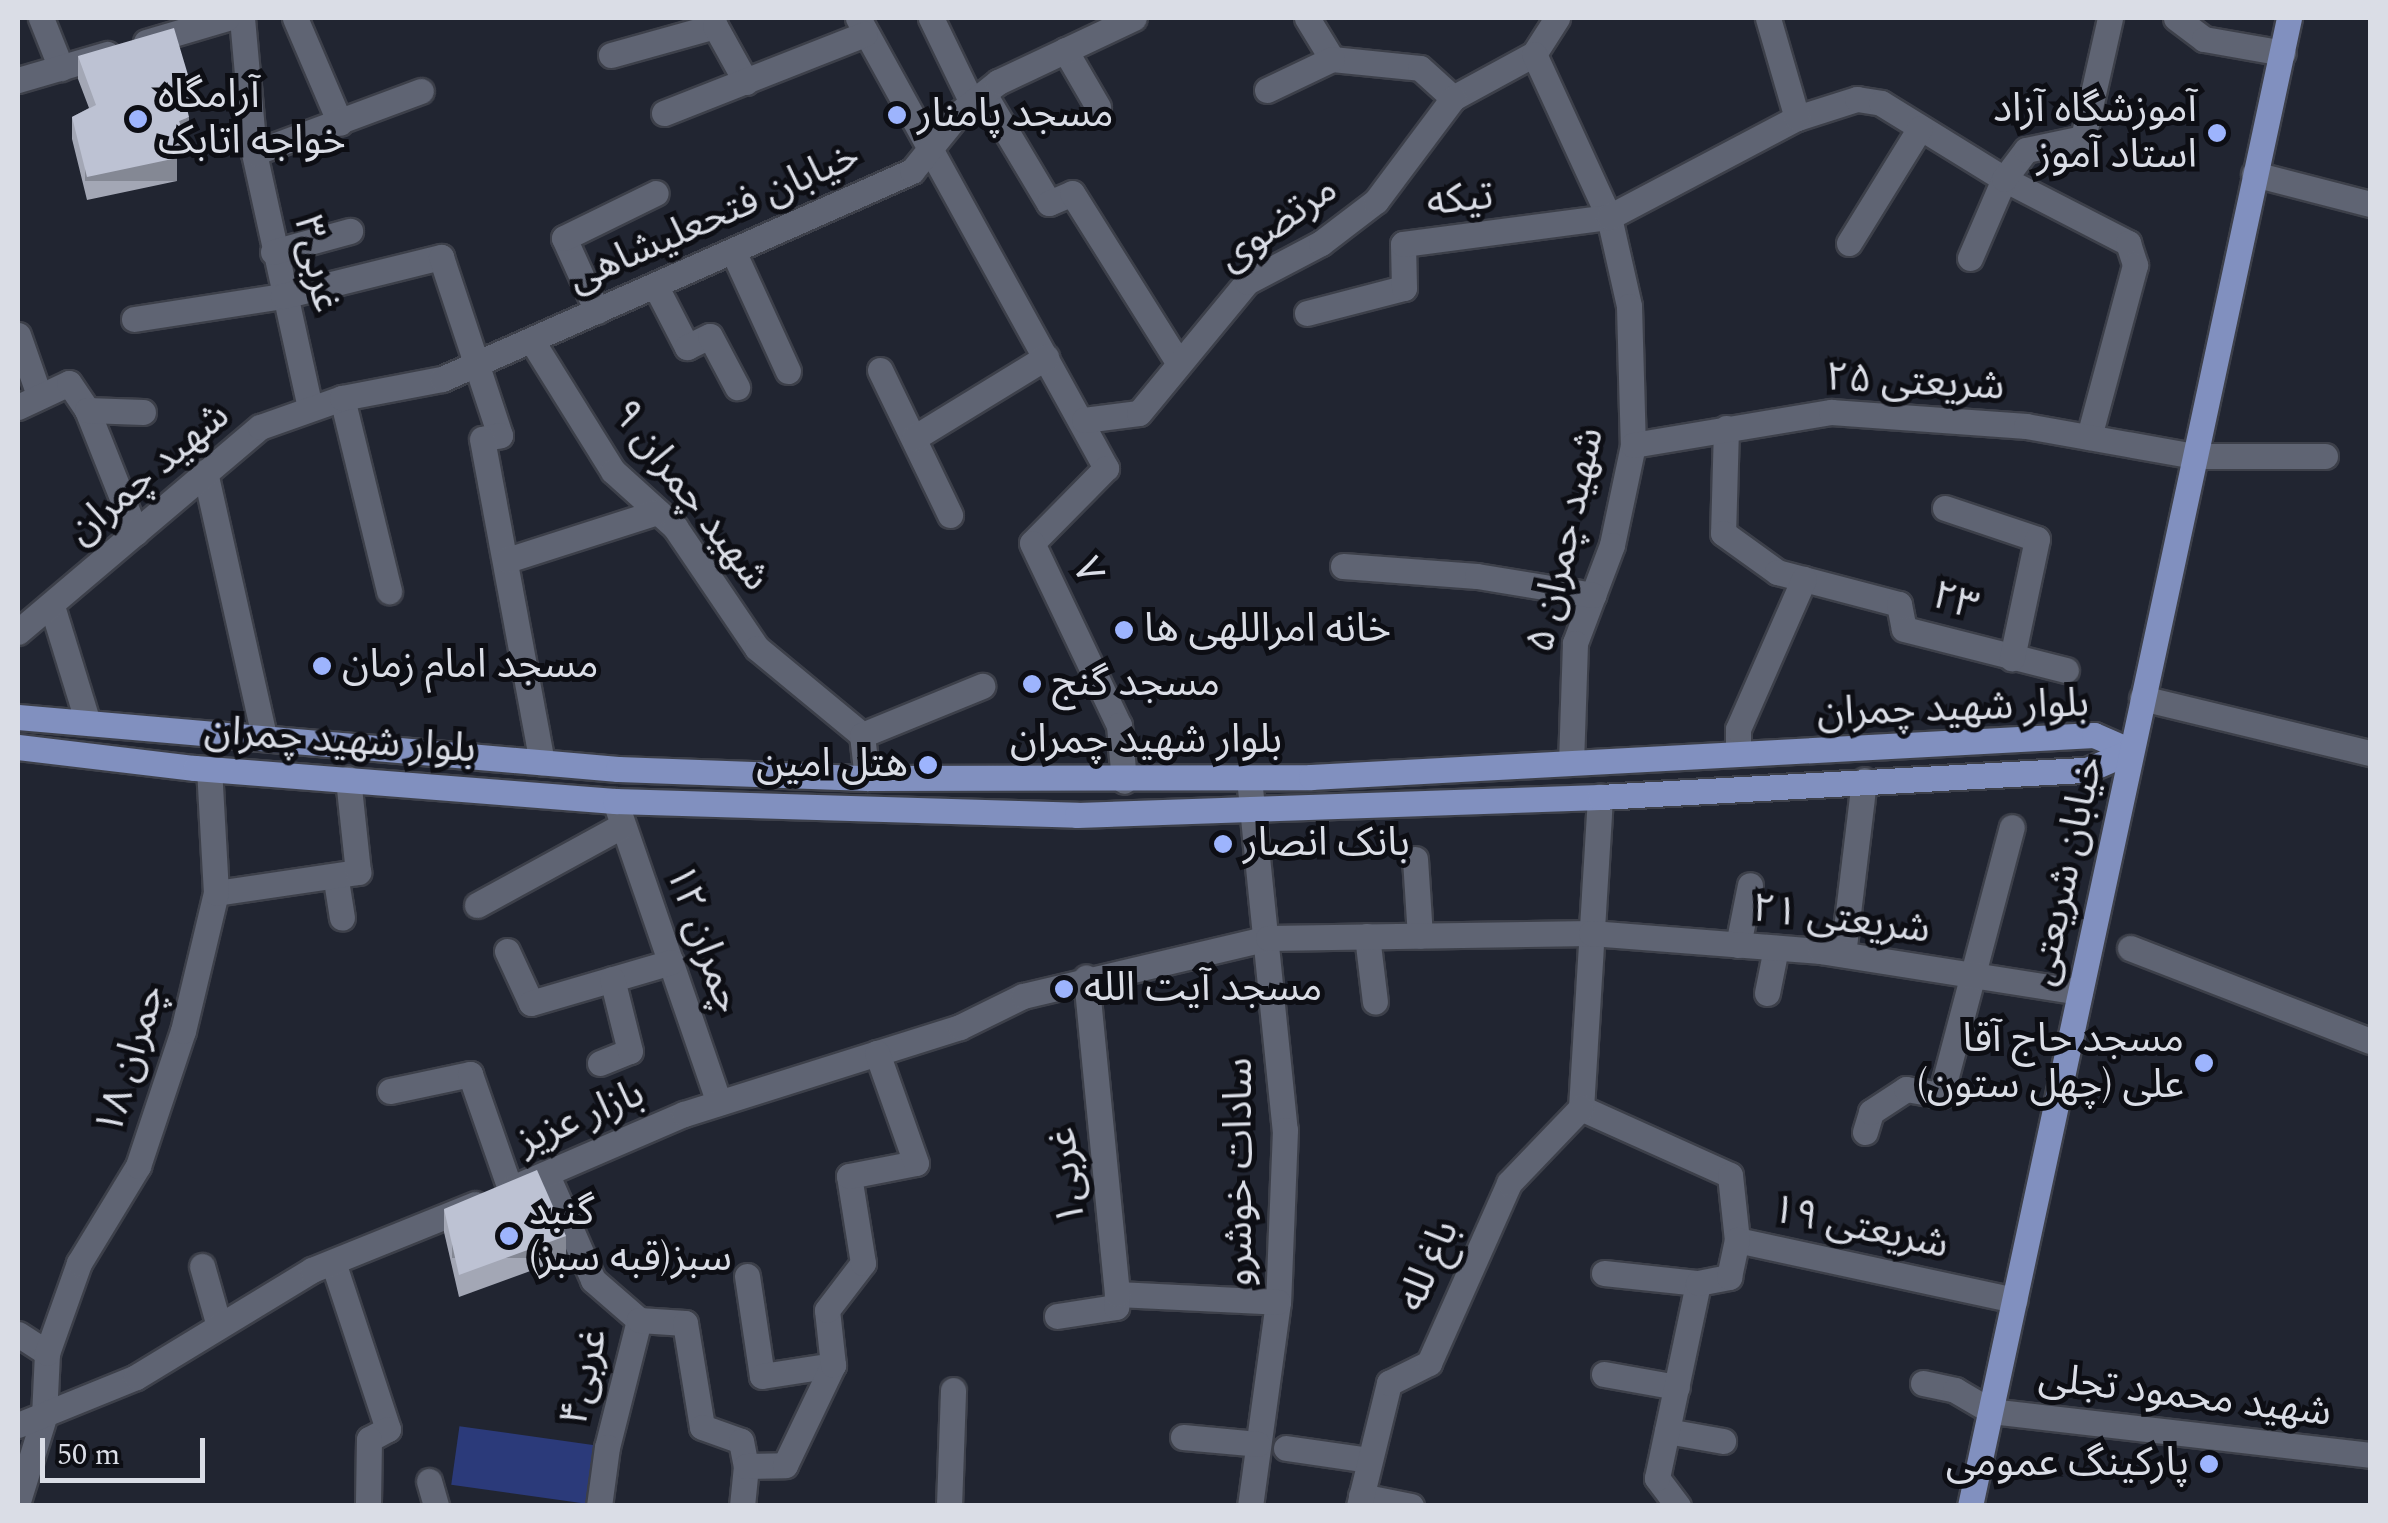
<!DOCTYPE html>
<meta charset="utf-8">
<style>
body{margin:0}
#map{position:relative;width:2388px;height:1523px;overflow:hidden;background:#212531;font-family:Spectral,"Noto Sans Arabic",serif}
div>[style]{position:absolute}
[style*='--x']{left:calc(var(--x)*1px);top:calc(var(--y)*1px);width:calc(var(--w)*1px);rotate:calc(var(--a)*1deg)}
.green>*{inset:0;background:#2b3a7a;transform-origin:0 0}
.roads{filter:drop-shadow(2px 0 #3d404a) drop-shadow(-2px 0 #3d404a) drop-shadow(0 2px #3d404a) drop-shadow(0 -2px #3d404a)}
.minor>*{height:25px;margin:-12.5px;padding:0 12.5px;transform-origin:12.5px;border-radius:12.5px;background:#5f6473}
.major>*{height:25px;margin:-12.5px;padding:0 12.5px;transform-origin:12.5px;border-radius:12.5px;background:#8190bf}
.wall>*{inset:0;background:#a3a7b5}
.shaded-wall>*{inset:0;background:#848894;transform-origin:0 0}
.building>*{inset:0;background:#bdc2d3}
.dots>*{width:28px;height:28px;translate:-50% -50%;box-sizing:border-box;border:5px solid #0d0e14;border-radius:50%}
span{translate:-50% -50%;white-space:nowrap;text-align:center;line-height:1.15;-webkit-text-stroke:10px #0d0e14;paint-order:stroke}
.poi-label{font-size:40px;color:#dadde6}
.left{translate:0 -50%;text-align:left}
.right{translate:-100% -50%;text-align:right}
.street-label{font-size:40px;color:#dadde6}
.frame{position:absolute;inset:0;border:20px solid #dadde6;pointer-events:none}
.scale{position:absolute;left:40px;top:1438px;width:165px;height:45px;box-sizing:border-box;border:5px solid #dadde6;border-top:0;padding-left:12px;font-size:30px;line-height:35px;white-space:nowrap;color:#dadde6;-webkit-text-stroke:8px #0d0e14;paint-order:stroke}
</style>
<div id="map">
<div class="green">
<i style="left:607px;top:1447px;width:59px;height:149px;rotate:98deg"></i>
</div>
<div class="roads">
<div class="minor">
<i style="--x:41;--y:18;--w:54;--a:68.2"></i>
<i style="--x:242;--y:18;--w:136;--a:84.9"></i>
<i style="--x:254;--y:153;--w:260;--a:77.6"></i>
<i style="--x:295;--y:18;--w:114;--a:66.8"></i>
<i style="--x:858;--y:18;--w:514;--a:61.14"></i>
<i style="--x:1106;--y:468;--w:105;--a:134.6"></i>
<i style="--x:1032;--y:543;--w:202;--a:64.5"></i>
<i style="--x:1119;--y:725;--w:56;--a:84.9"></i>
<i style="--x:931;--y:18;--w:94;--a:64.2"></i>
<i style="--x:1307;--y:18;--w:48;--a:58.6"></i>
<i style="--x:1332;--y:59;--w:88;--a:5.8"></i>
<i style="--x:1420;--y:68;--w:45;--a:42.3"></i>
<i style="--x:1453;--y:98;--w:92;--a:-28.5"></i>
<i style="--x:1534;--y:54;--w:43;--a:-57.4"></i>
<i style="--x:2176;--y:18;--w:35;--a:37"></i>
<i style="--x:2204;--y:39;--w:80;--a:10"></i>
<i style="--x:146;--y:42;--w:84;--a:-16.5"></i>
<i style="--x:1065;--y:50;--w:66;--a:59.9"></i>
<i style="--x:1534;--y:54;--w:179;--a:65.3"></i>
<i style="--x:1609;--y:217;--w:91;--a:77.3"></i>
<i style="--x:1629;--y:306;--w:139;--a:88.4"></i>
<i style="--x:1633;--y:445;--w:102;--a:101.9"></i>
<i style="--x:1612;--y:545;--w:105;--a:110.7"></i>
<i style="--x:1575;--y:643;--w:119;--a:91.9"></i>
<i style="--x:611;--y:55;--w:108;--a:-15.6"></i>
<i style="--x:715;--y:26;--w:64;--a:61"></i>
<i style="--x:18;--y:80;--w:93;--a:-16.3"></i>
<i style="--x:1267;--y:90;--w:72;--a:-25.5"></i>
<i style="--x:984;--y:94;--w:127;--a:59.2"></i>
<i style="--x:1049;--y:203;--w:25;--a:-23"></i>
<i style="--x:1072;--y:193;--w:199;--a:57.9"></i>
<i style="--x:664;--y:113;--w:216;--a:-21.5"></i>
<i style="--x:1797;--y:118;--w:63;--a:-17.6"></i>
<i style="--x:1857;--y:99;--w:24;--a:9"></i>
<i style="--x:1881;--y:103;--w:145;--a:31.7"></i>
<i style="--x:2004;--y:179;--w:140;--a:27.3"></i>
<i style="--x:2128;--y:243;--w:23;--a:72"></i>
<i style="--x:2135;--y:265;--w:178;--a:105"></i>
<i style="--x:254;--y:153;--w:178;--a:-20.4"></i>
<i style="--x:2254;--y:174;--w:120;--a:14.5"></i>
<i style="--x:1849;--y:243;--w:135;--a:-58.3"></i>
<i style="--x:733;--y:251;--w:132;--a:65.4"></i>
<i style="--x:273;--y:252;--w:80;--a:-15.3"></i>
<i style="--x:1970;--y:258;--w:86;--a:-66.7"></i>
<i style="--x:2004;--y:179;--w:36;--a:-53"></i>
<i style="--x:2026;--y:150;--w:58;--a:-11.9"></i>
<i style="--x:2083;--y:138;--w:123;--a:-77.3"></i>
<i style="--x:655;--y:285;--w:70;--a:62.7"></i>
<i style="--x:687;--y:347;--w:25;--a:-26"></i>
<i style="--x:710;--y:336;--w:58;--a:62.1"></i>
<i style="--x:597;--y:311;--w:80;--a:-114.3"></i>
<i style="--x:564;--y:238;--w:102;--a:-26.1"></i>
<i style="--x:1307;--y:313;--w:100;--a:-14.5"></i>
<i style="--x:1404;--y:288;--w:44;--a:-91.3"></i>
<i style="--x:1403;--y:244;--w:208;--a:-7.5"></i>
<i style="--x:1609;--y:217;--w:212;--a:-27.8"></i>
<i style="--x:1797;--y:118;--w:104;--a:-106.2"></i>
<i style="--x:134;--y:319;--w:151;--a:-8.8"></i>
<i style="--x:283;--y:296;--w:163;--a:-13.9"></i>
<i style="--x:441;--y:257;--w:188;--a:71.7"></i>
<i style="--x:500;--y:435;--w:18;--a:167"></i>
<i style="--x:482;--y:439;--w:329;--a:79.5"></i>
<i style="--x:18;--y:335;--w:64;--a:70.7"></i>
<i style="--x:532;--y:341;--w:153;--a:58.1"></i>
<i style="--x:613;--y:471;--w:84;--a:42.1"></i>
<i style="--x:675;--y:527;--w:146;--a:55.9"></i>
<i style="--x:757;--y:648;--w:136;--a:39.6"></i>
<i style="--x:862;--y:735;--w:43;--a:83.4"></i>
<i style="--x:880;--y:370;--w:161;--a:64.2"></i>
<i style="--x:342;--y:398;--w:199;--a:76.3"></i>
<i style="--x:18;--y:407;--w:56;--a:-25.2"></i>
<i style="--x:69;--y:383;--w:32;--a:56"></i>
<i style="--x:87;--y:410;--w:132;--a:68.3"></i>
<i style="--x:87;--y:410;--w:56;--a:2"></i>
<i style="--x:1084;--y:420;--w:55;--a:-7.3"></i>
<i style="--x:1139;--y:413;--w:170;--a:-50.5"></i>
<i style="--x:1247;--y:282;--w:84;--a:-27.8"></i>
<i style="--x:1321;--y:243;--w:69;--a:-37.4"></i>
<i style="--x:1376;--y:201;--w:129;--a:-53.2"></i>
<i style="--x:1726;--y:428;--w:105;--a:91.6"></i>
<i style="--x:1723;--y:533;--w:67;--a:35.8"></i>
<i style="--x:1777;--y:572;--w:126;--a:14.7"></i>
<i style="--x:1899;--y:604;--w:25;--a:79"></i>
<i style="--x:1904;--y:629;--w:167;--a:14.2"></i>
<i style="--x:914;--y:438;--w:155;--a:-31.5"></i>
<i style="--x:1633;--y:445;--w:201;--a:-9.5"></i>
<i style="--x:1831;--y:412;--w:196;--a:4.1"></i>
<i style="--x:2026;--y:426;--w:171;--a:10.1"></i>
<i style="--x:2194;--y:456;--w:131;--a:0"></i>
<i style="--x:205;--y:472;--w:271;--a:77.4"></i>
<i style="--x:1945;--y:508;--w:97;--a:18.6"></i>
<i style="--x:2037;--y:539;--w:122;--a:101.9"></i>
<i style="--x:507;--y:560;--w:157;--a:-17.7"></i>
<i style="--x:1343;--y:566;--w:134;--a:4.3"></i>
<i style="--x:1477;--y:576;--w:118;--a:9.3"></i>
<i style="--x:52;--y:606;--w:122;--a:72.9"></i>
<i style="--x:18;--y:632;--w:317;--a:-40.3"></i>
<i style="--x:260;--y:427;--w:87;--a:-19.5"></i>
<i style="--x:342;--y:398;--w:102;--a:-10.8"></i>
<i style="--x:442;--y:379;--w:514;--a:-23.87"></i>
<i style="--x:912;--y:171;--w:75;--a:-51"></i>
<i style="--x:959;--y:113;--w:50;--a:-38.5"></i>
<i style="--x:998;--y:82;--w:150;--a:-25.2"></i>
<i style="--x:2142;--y:698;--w:235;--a:13.6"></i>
<i style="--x:862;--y:735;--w:130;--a:-22.2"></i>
<i style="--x:1738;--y:753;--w:24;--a:-90"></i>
<i style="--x:1738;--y:729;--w:164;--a:-66.3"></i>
<i style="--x:1249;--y:778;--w:354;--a:84.2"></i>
<i style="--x:1285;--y:1130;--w:172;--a:92.3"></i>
<i style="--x:1278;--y:1302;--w:206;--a:97.8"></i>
<i style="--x:615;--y:801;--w:319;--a:71"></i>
<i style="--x:1415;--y:859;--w:77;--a:86.3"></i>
<i style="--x:336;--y:880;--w:38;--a:81"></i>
<i style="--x:216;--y:893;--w:144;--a:-8.4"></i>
<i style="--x:358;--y:872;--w:94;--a:-96.1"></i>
<i style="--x:477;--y:905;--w:164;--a:-28.7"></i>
<i style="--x:1367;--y:936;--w:66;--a:83.1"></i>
<i style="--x:1738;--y:945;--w:61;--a:-78.7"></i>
<i style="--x:2130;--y:948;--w:257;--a:21.2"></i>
<i style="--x:507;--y:951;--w:57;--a:65.2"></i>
<i style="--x:531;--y:1003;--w:146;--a:-16.3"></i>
<i style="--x:1843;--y:954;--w:175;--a:-83.1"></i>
<i style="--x:1767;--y:993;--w:46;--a:-78.7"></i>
<i style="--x:600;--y:1063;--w:32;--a:-22"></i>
<i style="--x:630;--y:1051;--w:74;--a:-104"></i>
<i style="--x:390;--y:1091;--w:82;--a:-12"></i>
<i style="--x:470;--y:1074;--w:122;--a:70.8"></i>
<i style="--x:1581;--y:1108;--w:163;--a:24.2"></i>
<i style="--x:1730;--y:1175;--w:65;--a:83.9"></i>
<i style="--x:1737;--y:1240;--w:284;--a:12.2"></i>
<i style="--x:1581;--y:1108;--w:312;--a:-86.5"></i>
<i style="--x:1865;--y:1132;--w:21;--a:-73"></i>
<i style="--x:1871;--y:1112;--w:42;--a:-33.3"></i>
<i style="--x:1906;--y:1089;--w:36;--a:10"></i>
<i style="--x:1941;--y:1095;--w:277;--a:-75.2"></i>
<i style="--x:547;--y:1175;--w:115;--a:66.3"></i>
<i style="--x:593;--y:1280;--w:61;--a:41"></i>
<i style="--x:639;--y:1320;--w:131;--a:104.1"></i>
<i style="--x:607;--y:1447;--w:60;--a:97.7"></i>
<i style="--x:512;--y:1188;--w:187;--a:-23.3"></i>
<i style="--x:684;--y:1114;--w:289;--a:-17.5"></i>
<i style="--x:960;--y:1027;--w:70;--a:-26.2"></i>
<i style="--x:1023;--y:996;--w:252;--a:-13.3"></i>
<i style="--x:1268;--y:938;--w:323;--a:-0.9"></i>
<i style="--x:1591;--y:933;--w:231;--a:4.5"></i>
<i style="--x:1821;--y:951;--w:262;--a:9"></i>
<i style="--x:333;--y:1262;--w:176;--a:71.8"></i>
<i style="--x:388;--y:1429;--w:21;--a:152"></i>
<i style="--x:369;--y:1439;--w:67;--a:90.9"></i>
<i style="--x:202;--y:1266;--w:62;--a:74.2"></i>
<i style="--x:1604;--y:1273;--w:95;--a:6.1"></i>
<i style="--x:747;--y:1276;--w:101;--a:81.5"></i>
<i style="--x:762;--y:1376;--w:72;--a:-8.8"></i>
<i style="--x:1117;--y:1294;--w:161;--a:2.8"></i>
<i style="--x:1057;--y:1316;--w:60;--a:-8.7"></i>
<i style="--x:1116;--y:1307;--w:13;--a:-86"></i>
<i style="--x:1117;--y:1294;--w:318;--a:-95.6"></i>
<i style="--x:639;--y:1320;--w:46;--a:3.7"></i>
<i style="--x:685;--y:1323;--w:105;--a:80.7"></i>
<i style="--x:702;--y:1427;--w:41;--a:19.7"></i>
<i style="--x:741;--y:1441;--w:25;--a:79"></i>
<i style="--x:18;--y:1334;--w:35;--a:33"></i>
<i style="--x:47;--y:1353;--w:64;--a:92.7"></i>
<i style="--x:44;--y:1417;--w:88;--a:107.2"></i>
<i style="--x:47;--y:1353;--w:96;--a:-70.4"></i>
<i style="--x:79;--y:1263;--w:114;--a:-58.7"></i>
<i style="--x:138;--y:1166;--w:142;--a:-71.6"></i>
<i style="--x:183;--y:1031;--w:142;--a:-76.6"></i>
<i style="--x:216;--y:893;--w:124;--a:-93.2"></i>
<i style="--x:1604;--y:1374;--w:74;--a:10.1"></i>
<i style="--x:1923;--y:1383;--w:33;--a:12"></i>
<i style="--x:1955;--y:1390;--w:42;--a:30.3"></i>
<i style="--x:1991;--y:1411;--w:382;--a:6.6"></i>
<i style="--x:18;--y:1425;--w:127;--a:-22.1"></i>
<i style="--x:136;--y:1377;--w:206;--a:-31.3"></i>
<i style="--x:312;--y:1270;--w:176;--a:-22"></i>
<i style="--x:1667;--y:1431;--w:57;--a:10.1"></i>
<i style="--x:1183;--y:1437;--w:75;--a:5.3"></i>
<i style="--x:1286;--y:1448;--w:83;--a:8.3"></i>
<i style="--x:429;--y:1481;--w:26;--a:74"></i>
<i style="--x:1361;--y:1496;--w:51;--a:11.3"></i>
<i style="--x:742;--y:1506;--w:40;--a:-84.3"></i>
<i style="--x:746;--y:1466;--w:39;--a:-1"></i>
<i style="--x:785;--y:1465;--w:111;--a:-64.4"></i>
<i style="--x:833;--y:1365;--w:55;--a:-96.2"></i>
<i style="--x:827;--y:1310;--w:59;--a:-52.5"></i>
<i style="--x:863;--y:1263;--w:88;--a:-99.1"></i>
<i style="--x:849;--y:1176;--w:68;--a:-11"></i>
<i style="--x:916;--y:1163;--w:117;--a:-109.5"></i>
<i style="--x:949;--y:1506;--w:116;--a:-88"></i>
<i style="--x:1359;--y:1506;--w:127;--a:-76.3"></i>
<i style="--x:1389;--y:1383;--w:45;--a:-26.6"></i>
<i style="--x:1429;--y:1363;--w:197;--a:-66"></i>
<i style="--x:1509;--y:1183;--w:104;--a:-46.2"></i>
<i style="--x:1678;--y:1506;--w:35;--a:-127"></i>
<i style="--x:1657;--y:1478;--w:199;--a:-78.1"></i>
<i style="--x:1698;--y:1283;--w:32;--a:-11"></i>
<i style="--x:1729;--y:1277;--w:38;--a:-78"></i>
</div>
<div class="major">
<i style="--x:18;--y:717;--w:602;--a:4.95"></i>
<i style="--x:618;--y:769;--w:249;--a:2.1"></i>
<i style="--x:867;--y:778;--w:444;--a:-0.1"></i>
<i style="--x:1311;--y:777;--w:784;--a:-3.07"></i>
<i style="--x:2094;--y:735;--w:40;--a:23.4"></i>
<i style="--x:18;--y:747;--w:178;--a:6.8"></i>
<i style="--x:195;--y:768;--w:421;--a:4.5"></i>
<i style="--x:615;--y:801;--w:462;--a:1.7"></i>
<i style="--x:1077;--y:815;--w:523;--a:-1.97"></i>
<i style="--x:1600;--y:797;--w:488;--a:-3.2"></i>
<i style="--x:2087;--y:770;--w:48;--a:-23.4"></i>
<i style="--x:1970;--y:1506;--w:1522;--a:-77.9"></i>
</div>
</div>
<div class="wall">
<i style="clip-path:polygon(78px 56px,191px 108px,187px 109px,189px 140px,182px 142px,182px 154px,177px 155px,177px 181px,87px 200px,72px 139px,72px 117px,89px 108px,78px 79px)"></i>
<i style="clip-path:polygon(444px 1209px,566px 1258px,459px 1297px,444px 1232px)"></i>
</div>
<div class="shaded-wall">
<i style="clip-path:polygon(191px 85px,191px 108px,182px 111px,182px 88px)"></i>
<i style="clip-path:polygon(189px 117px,189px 140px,182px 142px,182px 131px,179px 121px)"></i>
<i style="left:177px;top:158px;width:23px;height:92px;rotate:90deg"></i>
<i style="left:566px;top:1236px;width:22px;height:114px;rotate:90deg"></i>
</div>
<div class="building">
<i style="clip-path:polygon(174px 28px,191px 85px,182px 88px,189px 117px,179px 121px,182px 131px,172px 133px,177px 158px,87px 177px,72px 117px,96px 105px,78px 56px)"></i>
<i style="clip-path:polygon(537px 1170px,566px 1236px,459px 1275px,444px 1209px)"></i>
</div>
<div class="dots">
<i style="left:897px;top:115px;background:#9db4fd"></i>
<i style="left:138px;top:119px;background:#9db4fd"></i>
<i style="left:2217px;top:133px;background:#9db4fd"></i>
<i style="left:1124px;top:630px;background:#9db4fd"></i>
<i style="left:322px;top:666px;background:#9db4fd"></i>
<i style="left:1032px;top:684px;background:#9db4fd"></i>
<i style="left:928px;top:765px;background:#9db4fd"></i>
<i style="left:1223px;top:844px;background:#9db4fd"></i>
<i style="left:1064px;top:989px;background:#9db4fd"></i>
<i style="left:2204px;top:1063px;background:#9db4fd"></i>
<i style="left:509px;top:1236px;background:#9db4fd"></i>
<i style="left:2209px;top:1464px;background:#9db4fd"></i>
</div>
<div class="poi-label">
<span class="left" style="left:158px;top:119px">آرامگاه<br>خواجه اتابک</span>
<span class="right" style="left:2197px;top:133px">آموزشگاه آزاد<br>استاد آموز</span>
<span class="left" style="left:917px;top:115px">مسجد پامنار</span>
<span class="left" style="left:1144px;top:630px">خانه امراللهی ها</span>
<span class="left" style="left:342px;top:666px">مسجد امام زمان</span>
<span class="left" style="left:1052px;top:684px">مسجد گنج</span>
<span class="right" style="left:908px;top:765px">هتل امین</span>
<span class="left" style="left:1243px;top:844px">بانک انصار</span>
<span class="left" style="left:1084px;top:989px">مسجد آیت الله</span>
<span class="right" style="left:2184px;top:1063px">مسجد حاج آقا<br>علی (چهل ستون)</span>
<span class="left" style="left:529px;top:1236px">گنبد<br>سبز(قبه سبز)</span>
<span class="right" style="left:2189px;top:1464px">پارکینگ عمومی</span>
</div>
<div class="street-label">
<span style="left:1460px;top:200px;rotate:-6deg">تیکه</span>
<span style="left:714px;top:218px;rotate:-24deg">خیابان فتحعلیشاهی</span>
<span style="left:1278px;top:224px;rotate:-35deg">مرتضوی</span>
<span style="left:316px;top:264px;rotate:78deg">غربی۳</span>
<span style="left:1915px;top:383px;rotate:3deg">شریعتی ۲۵</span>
<span style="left:149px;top:474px;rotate:-40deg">شهید چمران</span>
<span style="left:690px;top:496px;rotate:52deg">شهید چمران ۹</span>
<span style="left:1566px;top:540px;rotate:-77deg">شهید چمران ۵</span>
<span style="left:1087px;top:571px;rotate:64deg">۷</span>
<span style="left:1955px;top:602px;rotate:18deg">۲۳</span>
<span style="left:1953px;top:709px;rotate:-2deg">بلوار شهید چمران</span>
<span style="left:340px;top:741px;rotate:4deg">بلوار شهید چمران</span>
<span style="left:1146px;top:741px">بلوار شهید چمران</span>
<span style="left:2067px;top:871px;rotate:-78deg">خیابان شریعتی</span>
<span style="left:1841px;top:920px;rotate:7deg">شریعتی ۲۱</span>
<span style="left:703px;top:939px;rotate:70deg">چمران ۱۲</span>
<span style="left:131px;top:1060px;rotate:-73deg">چمران ۱۸</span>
<span style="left:581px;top:1118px;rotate:-23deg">بازار عزیز</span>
<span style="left:1240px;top:1172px;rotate:-90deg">سادات خوشرو</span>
<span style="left:1068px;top:1176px;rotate:-96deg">غربی۱</span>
<span style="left:1860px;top:1228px;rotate:12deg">شریعتی ۱۹</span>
<span style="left:1429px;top:1266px;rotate:-66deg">باغ لله</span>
<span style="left:585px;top:1377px;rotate:-77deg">غربی۴</span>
<span style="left:2185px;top:1396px;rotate:7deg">شهید محمود تجلی</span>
</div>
<div class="frame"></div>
<div class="scale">50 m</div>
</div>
